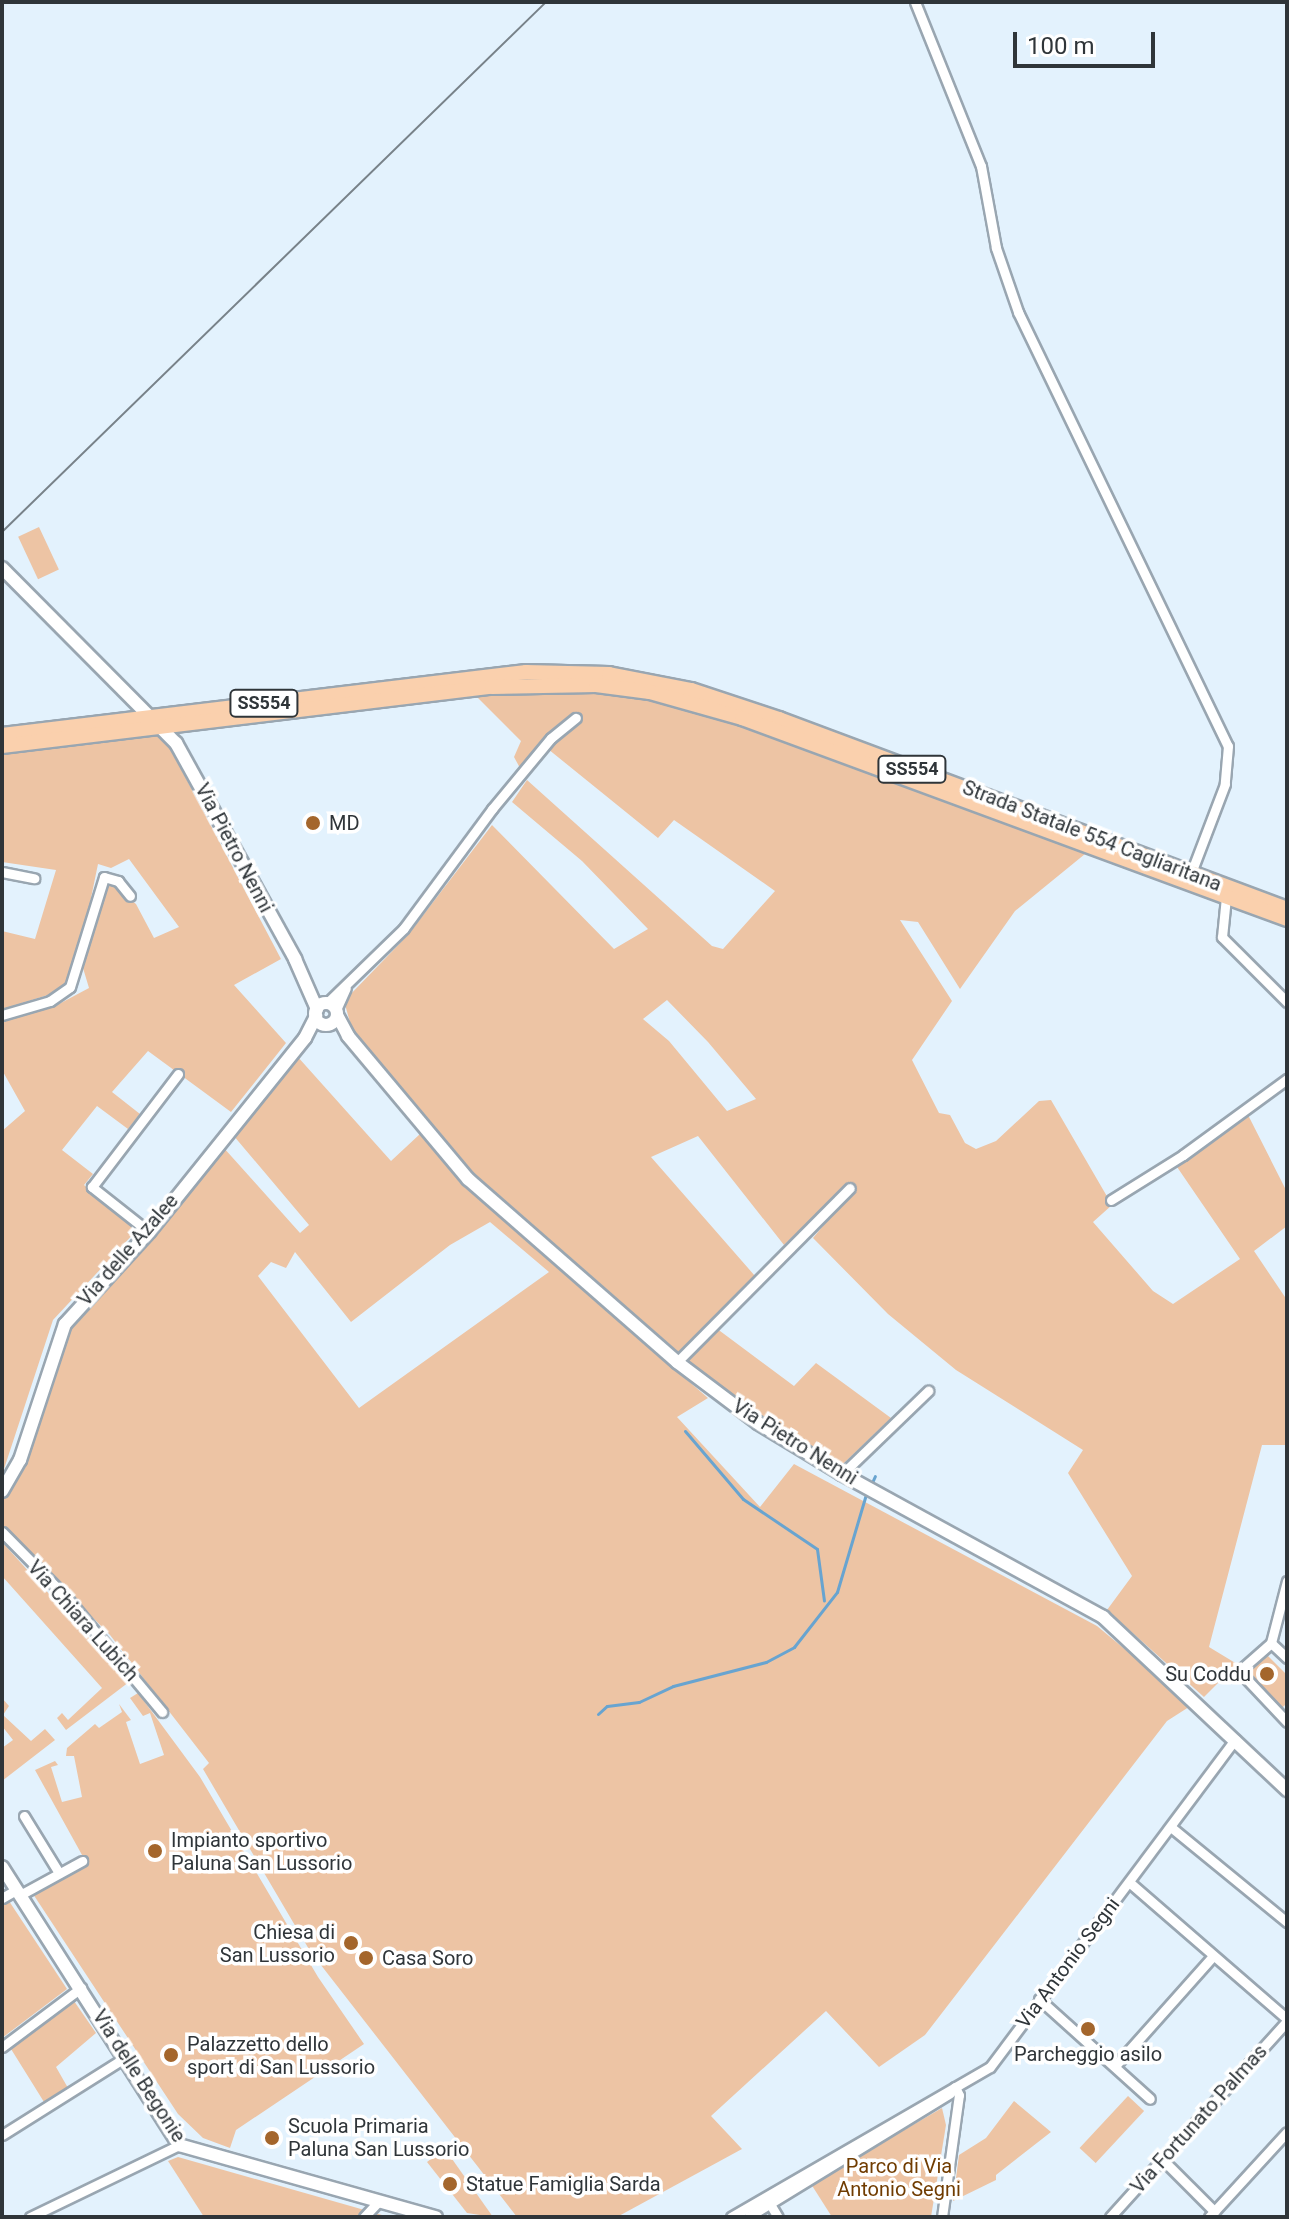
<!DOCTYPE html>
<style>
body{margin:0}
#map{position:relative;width:1289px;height:2219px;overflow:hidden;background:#e3f2fd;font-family:Roboto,sans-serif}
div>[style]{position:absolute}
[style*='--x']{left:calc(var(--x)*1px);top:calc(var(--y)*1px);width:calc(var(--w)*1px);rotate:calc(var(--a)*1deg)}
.green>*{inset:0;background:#edc4a4;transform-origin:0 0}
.stream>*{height:3px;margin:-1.5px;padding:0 1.5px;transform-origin:1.5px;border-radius:1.5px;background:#68a4d0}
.roads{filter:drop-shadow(2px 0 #99a6b1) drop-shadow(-2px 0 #99a6b1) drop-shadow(0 2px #99a6b1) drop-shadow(0 -2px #99a6b1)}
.minor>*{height:9px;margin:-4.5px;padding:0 4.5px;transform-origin:4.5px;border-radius:4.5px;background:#fff}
.tertiary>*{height:12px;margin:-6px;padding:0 6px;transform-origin:6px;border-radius:6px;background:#fff}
.tertiary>.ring{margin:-6px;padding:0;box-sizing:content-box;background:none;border:12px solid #fff;border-radius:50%}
.primary>*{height:14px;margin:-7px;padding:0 7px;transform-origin:7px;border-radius:7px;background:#fad0ad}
.tram>*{height:2px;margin:-1px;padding:0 1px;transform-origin:1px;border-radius:1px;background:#788289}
.dots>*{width:22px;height:22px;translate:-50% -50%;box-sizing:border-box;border:4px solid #fff;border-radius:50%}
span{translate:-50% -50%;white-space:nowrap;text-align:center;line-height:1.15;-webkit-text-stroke:7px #fff;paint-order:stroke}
.shield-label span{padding:2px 6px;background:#fff;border:2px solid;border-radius:6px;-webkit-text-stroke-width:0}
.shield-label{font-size:18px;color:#2f3539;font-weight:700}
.poi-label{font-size:20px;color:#2f3539}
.left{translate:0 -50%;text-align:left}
.right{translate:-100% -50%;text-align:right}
.street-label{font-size:20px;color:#2f3539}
.park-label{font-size:20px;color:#703c01}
.frame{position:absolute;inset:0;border:4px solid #2f3539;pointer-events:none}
.scale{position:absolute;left:1013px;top:32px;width:142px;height:36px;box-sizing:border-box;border:4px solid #2f3539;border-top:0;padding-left:10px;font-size:24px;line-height:28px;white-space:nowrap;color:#2f3539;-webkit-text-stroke:6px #fff;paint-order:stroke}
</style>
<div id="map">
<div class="green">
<i style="left:39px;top:527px;width:47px;height:23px;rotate:65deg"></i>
<i style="clip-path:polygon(evenodd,567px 689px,648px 697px,733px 721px,1082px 850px,1085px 854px,1015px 911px,960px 989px,918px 922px,900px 920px,952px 1001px,912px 1060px,939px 1113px,950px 1115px,965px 1143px,976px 1149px,996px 1141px,1039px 1101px,1051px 1100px,1112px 1205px,1093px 1222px,1153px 1291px,1173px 1304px,1240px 1259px,1175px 1164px,1246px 1111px,1287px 1192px,1287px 1226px,1254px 1251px,1287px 1300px,1287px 1445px,1262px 1445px,1209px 1647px,1237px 1664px,1204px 1697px,1107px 1610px,1132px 1576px,1068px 1473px,1083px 1450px,956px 1370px,888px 1314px,813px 1238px,852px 1191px,841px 1191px,784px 1245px,698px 1136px,651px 1157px,755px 1276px,678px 1353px,482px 1184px,353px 1033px,344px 1001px,408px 935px,492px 825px,614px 949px,648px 929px,582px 861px,512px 802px,527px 780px,712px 946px,723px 949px,775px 891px,674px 820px,658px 838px,548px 749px,579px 720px,580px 713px,568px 717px,520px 768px,514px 757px,521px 741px,476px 696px,567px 689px,667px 1000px,708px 1042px,756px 1099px,727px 1111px,669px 1041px,643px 1019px,667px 1000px)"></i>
<i style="clip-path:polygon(152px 732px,168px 744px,281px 959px,234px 985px,286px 1043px,231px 1112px,148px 1051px,112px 1092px,140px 1114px,128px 1129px,97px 1106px,62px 1150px,93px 1174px,84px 1185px,137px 1230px,53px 1320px,2px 1475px,2px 1131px,25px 1111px,2px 1070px,2px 1021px,59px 1004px,89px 988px,83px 968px,109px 883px,136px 904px,154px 938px,179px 927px,129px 859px,111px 868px,98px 864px,77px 966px,68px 982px,58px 992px,2px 1009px,2px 931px,35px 939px,56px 870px,2px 862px,2px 752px)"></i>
<i style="clip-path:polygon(evenodd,297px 1056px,391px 1161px,420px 1134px,498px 1216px,708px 1398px,677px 1417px,760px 1507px,794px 1464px,1097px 1626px,1192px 1705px,1167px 1721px,925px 2035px,879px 2067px,826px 2011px,711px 2116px,742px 2149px,617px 2217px,517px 2217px,310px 1951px,203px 1769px,209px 1763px,110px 1635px,2px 1526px,2px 1502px,25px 1468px,72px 1326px,223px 1147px,300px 1233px,309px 1225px,233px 1135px,297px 1056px,490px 1222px,549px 1272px,359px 1408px,258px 1276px,271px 1262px,286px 1268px,295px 1252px,351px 1322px,450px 1245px,490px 1222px)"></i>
<i style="clip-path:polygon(716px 1328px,794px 1386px,816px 1363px,891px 1418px,843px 1464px,767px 1420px,685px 1358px)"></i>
<i style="clip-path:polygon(2px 1542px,129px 1682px,66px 1730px,57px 1718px,62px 1713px,68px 1720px,102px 1688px,2px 1576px)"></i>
<i style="clip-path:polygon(1265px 1653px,1287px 1675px,1287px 1703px,1281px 1709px,1245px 1673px)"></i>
<i style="clip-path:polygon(138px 1693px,200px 1777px,318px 1977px,364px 2044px,236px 2130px,230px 2148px,203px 2138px,178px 2114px,33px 1894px,87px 1864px,35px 1770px,55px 1761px,58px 1765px,51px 1767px,62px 1802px,82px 1797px,74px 1756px,66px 1756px,67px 1748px,95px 1724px,99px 1728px,122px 1712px,119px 1704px,131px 1720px,126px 1722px,140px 1764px,164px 1755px,150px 1713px,143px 1716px,130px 1698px)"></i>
<i style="clip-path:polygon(2px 1698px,9px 1706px,3px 1715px,31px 1741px,45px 1729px,55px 1740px,2px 1781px,2px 1748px,13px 1740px,2px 1726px)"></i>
<i style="clip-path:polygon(9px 1901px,67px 1989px,2px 2038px,2px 1906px)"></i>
<i style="clip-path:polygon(74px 2001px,96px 2033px,56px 2067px,68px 2088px,44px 2102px,11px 2049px)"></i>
<i style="left:1128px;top:2096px;width:22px;height:71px;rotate:43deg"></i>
<i style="clip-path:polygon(1014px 2101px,1051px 2132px,996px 2175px,996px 2180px,953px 2201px,959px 2155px,986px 2138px)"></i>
<i style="clip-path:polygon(942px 2108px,946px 2125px,931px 2217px,832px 2217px,811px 2184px)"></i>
<i style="clip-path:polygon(444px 2149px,445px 2149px,493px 2217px,467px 2213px,427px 2162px)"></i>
<i style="clip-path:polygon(178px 2157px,389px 2217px,204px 2217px,168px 2161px)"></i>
</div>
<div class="stream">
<i style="--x:685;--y:1431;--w:89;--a:49.5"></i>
<i style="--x:743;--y:1499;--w:89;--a:34"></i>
<i style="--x:817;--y:1549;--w:52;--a:82.3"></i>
<i style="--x:870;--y:1487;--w:12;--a:-66"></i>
<i style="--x:598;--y:1714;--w:12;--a:-42"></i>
<i style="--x:607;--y:1706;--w:32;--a:-7"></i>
<i style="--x:639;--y:1702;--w:38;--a:-25"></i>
<i style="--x:673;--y:1686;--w:96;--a:-14.5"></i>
<i style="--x:766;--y:1662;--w:32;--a:-28"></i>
<i style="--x:794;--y:1647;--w:70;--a:-52"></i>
<i style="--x:837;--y:1592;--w:102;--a:-73.5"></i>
</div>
<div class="roads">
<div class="minor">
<i style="--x:915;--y:2;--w:177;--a:68.1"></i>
<i style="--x:981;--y:166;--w:83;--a:79.6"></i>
<i style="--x:996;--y:248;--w:68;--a:71"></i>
<i style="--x:1018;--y:312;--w:482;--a:64.2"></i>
<i style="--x:1228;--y:746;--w:38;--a:95"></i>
<i style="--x:1225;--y:784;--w:95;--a:110.9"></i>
<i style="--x:2;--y:872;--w:33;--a:11"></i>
<i style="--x:1226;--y:897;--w:40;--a:95.7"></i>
<i style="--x:1222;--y:937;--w:92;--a:45"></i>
<i style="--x:327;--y:1003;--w:107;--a:-44.2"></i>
<i style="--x:404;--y:928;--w:148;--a:-53.5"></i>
<i style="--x:492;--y:809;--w:92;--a:-50.3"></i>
<i style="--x:551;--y:738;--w:32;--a:-39"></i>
<i style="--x:336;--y:1010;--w:24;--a:-66"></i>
<i style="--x:2;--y:1015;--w:50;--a:-16.3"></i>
<i style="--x:50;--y:1001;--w:24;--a:-35"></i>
<i style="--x:70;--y:987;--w:115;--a:-72.8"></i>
<i style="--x:104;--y:877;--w:15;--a:16"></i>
<i style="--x:118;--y:881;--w:19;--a:51"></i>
<i style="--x:1111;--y:1200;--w:85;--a:-32"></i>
<i style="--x:1183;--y:1155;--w:129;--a:-36.2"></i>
<i style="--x:149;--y:1232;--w:73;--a:-141.7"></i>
<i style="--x:92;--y:1187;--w:142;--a:-52.7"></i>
<i style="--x:677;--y:1362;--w:245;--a:-45.2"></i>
<i style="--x:842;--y:1474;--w:120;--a:-44"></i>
<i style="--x:2;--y:1532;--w:94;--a:45.4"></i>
<i style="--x:68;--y:1599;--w:147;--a:50.2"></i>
<i style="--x:1287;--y:1581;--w:64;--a:104.5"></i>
<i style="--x:1271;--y:1643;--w:22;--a:43"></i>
<i style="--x:1271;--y:1643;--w:43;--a:138.8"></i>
<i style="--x:1239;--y:1671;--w:70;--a:46.7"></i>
<i style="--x:24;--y:1816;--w:67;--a:58.4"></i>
<i style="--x:1172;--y:1828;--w:149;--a:39.3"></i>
<i style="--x:1129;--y:1882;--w:209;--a:40.9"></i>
<i style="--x:20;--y:1895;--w:71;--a:-28.7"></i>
<i style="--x:2;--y:1898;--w:16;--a:-30"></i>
<i style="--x:1039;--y:1999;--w:149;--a:42"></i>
<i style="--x:2;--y:2047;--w:99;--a:-36.8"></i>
<i style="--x:1115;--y:2066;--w:146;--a:-48.3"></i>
<i style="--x:2;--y:2135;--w:146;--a:-32.2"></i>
<i style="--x:1162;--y:2159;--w:74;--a:45"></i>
<i style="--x:767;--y:2199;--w:21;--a:59"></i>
<i style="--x:30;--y:2217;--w:165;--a:-25.8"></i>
<i style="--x:364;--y:2217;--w:21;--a:-47"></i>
<i style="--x:731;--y:2217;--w:299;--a:-30.1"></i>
<i style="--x:990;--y:2067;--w:409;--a:-53.2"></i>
<i style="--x:748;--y:2217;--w:237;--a:-31.5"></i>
<i style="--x:942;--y:2217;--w:123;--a:-82.1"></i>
<i style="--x:959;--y:2095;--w:9;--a:-117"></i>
<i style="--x:1110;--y:2217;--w:264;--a:-47.9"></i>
<i style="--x:1209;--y:2217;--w:115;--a:-47.5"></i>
</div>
<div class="tertiary">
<i style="--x:2;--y:568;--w:247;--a:45.2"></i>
<i style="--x:176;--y:743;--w:247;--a:61.1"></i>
<i style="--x:295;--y:959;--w:55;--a:66.3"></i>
<i class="ring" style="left:315px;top:1003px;width:10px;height:10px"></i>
<i style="--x:337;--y:1015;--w:24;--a:62"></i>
<i style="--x:348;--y:1036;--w:187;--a:50"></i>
<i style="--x:468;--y:1179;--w:278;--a:41.2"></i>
<i style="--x:677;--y:1362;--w:101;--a:37"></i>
<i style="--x:758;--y:1423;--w:98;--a:31.3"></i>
<i style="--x:842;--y:1474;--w:298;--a:28.7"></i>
<i style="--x:1103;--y:1617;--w:253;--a:43.2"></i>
<i style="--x:2;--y:1491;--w:36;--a:-60"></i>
<i style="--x:20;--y:1460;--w:143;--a:-71.7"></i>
<i style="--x:65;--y:1324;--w:125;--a:-47.6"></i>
<i style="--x:149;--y:1232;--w:249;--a:-51.2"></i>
<i style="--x:305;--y:1038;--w:25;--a:-63"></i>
<i style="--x:2;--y:1867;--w:330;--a:57.5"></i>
<i style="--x:179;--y:2145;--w:267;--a:15.7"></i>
</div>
<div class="primary">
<i style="--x:2;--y:735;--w:528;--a:-6.86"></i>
<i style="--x:526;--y:672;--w:83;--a:1.4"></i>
<i style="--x:609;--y:674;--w:84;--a:11"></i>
<i style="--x:691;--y:690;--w:93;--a:18.2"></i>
<i style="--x:779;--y:719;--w:542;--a:20.51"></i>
<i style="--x:2;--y:746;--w:494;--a:-6.9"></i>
<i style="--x:492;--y:687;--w:104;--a:-1.1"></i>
<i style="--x:596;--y:685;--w:54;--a:7.4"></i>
<i style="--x:650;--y:692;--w:96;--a:15.8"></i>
<i style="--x:742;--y:718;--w:581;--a:20.24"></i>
</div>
</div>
<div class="tram">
<i style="--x:2;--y:532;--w:759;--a:-44.25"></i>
</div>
<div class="dots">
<i style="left:313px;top:823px;background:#a4662c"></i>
<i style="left:1267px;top:1674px;background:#a4662c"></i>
<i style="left:155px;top:1851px;background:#a4662c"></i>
<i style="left:351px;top:1943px;background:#a4662c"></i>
<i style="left:366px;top:1958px;background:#a4662c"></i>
<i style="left:1088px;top:2029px;background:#a4662c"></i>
<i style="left:171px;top:2055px;background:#a4662c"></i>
<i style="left:272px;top:2138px;background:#a4662c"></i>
<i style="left:450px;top:2184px;background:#a4662c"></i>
</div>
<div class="shield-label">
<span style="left:264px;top:703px">SS554</span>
<span style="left:912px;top:769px">SS554</span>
</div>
<div class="poi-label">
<span class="left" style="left:329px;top:823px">MD</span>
<span class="right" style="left:1251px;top:1674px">Su Coddu</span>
<span class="left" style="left:171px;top:1852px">Impianto sportivo<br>Paluna San Lussorio</span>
<span class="right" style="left:335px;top:1944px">Chiesa di<br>San Lussorio</span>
<span class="left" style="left:382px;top:1958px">Casa Soro</span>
<span class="left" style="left:187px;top:2056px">Palazzetto dello<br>sport di San Lussorio</span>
<span style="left:1088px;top:2054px">Parcheggio asilo</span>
<span class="left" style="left:288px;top:2138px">Scuola Primaria<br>Paluna San Lussorio</span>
<span class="left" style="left:466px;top:2184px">Statue Famiglia Sarda</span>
</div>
<div class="street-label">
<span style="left:1092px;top:836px;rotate:21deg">Strada Statale 554 Cagliaritana</span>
<span style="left:234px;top:848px;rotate:62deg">Via Pietro Nenni</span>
<span style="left:128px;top:1250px;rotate:-49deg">Via delle Azalee</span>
<span style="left:795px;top:1442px;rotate:32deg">Via Pietro Nenni</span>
<span style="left:83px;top:1621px;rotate:48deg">Via Chiara Lubich</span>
<span style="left:1068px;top:1963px;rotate:-53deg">Via Antonio Segni</span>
<span style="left:139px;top:2076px;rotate:57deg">Via delle Begonie</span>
<span style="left:1199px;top:2119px;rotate:-48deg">Via Fortunato Palmas</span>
</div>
<div class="park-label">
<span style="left:899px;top:2178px">Parco di Via<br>Antonio Segni</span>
</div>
<div class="frame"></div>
<div class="scale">100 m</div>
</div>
